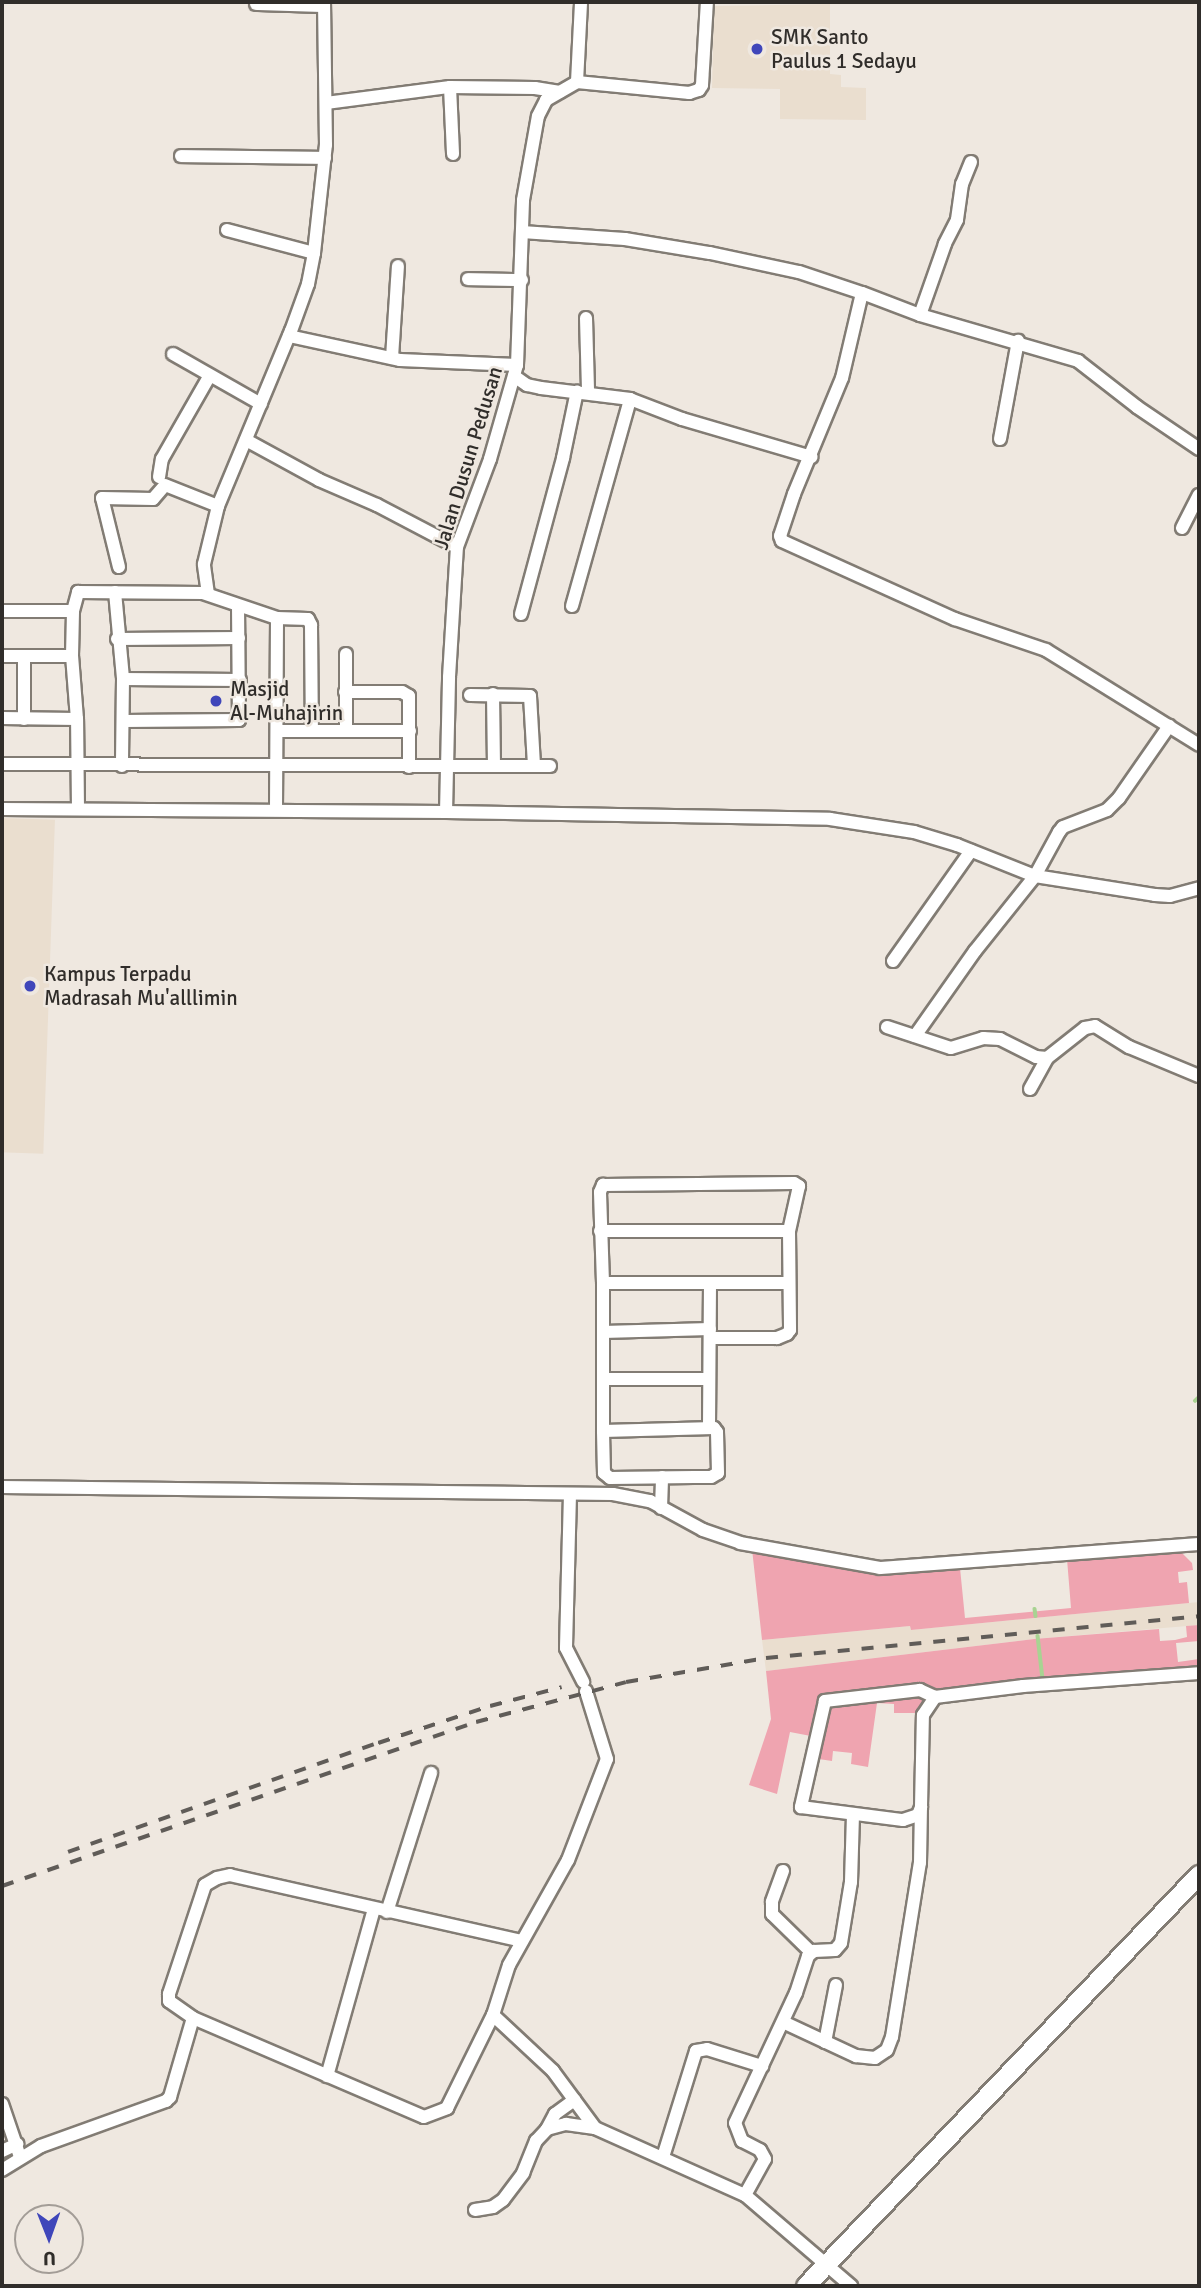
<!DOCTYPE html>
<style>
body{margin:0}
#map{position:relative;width:1201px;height:2288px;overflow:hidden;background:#efe8e0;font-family:Signika,sans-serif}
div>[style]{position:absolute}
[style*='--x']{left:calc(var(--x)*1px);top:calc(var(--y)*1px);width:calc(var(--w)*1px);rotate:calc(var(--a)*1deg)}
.built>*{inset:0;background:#eadecf;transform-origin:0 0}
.green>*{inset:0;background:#efa4b0}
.stream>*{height:3.5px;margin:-1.75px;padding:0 1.75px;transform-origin:1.75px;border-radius:1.75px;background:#a8d392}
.roads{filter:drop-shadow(2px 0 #827c74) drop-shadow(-2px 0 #827c74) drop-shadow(0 2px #827c74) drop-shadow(0 -2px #827c74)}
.street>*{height:12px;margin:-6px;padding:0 6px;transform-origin:6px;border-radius:6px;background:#fff}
.secondary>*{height:18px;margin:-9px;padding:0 9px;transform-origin:9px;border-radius:9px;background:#fff}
.rail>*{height:3.5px;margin-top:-1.75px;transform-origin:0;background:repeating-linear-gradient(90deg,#605c58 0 12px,transparent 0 24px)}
.dots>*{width:19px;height:19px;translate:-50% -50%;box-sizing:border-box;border:4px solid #efe8e0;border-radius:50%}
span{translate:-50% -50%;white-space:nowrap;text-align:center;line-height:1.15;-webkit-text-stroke:5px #efe8e0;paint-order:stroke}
.poi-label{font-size:21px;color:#302d2a}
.left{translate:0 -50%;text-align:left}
.street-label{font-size:21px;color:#302d2a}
.frame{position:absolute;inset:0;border:4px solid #302d2a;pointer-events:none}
.north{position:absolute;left:14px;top:2204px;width:70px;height:70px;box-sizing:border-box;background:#efe8e0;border:2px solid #a39d97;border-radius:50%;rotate:179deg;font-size:19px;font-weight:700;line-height:28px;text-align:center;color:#302d2a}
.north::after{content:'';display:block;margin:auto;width:24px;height:32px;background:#3f46ba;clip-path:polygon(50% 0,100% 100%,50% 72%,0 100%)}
</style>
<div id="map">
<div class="built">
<i style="clip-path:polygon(830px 4px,830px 74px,841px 75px,841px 87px,866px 88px,866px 120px,780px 119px,780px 89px,712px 88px,714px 6px)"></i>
<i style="left:2px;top:818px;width:53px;height:334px;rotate:2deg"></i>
<i style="clip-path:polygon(1199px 1602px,1199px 1625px,1034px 1639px,766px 1671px,762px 1640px,910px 1626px,911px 1630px)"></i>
</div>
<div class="green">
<i style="clip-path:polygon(752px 1549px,881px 1573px,960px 1568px,965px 1618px,1071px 1608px,1067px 1559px,1178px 1549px,1192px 1563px,1193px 1570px,1178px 1572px,1179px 1583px,1187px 1582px,1189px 1603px,911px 1630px,910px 1626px,762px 1640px)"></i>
<i style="clip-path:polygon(1199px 1625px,1199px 1641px,1176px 1643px,1178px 1662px,1199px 1659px,1199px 1670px,928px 1697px,919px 1713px,894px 1713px,894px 1704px,877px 1703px,868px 1767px,851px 1764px,852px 1753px,833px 1751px,832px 1761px,812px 1758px,816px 1737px,790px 1732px,777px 1794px,749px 1785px,771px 1719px,766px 1671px,1034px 1639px,1159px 1629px,1160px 1641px,1175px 1640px,1187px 1637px,1186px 1626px)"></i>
</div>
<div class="stream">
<i style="--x:1195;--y:1401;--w:6;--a:-45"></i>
<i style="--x:1035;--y:1609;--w:7;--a:82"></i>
<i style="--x:1038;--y:1636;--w:43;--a:83.4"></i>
</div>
<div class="roads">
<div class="street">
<i style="--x:256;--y:4;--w:68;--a:1.7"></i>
<i style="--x:577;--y:82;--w:80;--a:-87.1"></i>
<i style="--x:450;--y:87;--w:67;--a:87.4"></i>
<i style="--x:326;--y:103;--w:125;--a:-7.4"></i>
<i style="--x:450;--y:87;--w:85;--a:0.7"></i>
<i style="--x:535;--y:88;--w:25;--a:9"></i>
<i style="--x:181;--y:156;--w:144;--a:0.8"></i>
<i style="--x:971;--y:162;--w:24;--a:112"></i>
<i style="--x:962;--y:184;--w:36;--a:98"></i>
<i style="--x:957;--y:220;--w:27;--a:117"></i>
<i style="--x:945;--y:244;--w:75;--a:109.4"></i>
<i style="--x:920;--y:315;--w:62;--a:-159.2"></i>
<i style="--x:862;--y:293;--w:87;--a:103.2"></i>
<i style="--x:842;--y:378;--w:126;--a:112.5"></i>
<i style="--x:794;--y:494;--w:44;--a:108.4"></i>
<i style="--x:780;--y:536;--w:5;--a:68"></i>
<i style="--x:782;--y:541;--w:190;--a:24.3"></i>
<i style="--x:955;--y:619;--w:96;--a:18.8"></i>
<i style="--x:1046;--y:650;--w:180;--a:31.8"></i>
<i style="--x:227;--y:230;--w:90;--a:14.8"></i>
<i style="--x:522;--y:232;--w:103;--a:3.9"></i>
<i style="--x:625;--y:239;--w:86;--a:9.4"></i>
<i style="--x:710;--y:253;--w:91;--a:12.1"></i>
<i style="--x:799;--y:272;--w:66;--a:18.4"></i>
<i style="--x:468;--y:279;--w:54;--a:1.1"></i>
<i style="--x:920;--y:315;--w:165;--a:16.2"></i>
<i style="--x:1078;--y:361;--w:75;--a:37.9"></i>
<i style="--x:1137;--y:407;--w:75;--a:34.1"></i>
<i style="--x:586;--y:318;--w:73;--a:88.4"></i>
<i style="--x:289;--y:336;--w:114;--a:12.2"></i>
<i style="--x:400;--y:360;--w:117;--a:2.4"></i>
<i style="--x:173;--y:354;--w:101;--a:29.6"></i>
<i style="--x:392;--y:358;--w:92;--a:-86.3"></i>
<i style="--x:514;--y:376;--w:16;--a:35"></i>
<i style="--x:527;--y:385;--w:14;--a:12"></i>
<i style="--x:541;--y:388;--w:90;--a:7"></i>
<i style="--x:630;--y:399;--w:56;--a:21"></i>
<i style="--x:682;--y:419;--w:135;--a:16.3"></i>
<i style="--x:1000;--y:439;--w:100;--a:-79.6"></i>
<i style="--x:246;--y:440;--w:83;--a:28.7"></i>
<i style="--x:319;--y:480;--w:63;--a:23.3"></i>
<i style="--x:377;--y:505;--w:90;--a:27.7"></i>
<i style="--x:159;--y:477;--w:18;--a:-81"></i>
<i style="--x:162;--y:459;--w:95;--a:-60.2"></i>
<i style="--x:1182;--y:528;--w:37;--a:-63"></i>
<i style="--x:119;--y:567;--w:71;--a:-103.8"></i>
<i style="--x:102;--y:498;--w:51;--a:1.1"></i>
<i style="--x:153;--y:499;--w:18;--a:-49"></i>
<i style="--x:165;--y:485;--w:57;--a:21.6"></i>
<i style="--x:115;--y:592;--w:87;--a:84.7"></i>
<i style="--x:123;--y:679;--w:87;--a:90.7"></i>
<i style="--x:208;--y:594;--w:30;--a:-98"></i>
<i style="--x:204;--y:564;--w:60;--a:-76.4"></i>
<i style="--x:218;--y:506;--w:190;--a:-67.4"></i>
<i style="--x:291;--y:331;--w:50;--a:-70.1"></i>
<i style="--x:308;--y:284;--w:32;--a:-79"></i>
<i style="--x:314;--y:253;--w:109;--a:-83.7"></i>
<i style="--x:326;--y:145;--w:143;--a:-90.8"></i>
<i style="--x:572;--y:606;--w:215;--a:-74.3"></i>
<i style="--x:2;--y:611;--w:71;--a:0"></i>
<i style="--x:521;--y:614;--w:162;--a:-74.9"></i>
<i style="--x:563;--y:458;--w:68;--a:-78.2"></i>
<i style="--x:117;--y:639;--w:122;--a:-0.5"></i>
<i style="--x:2;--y:656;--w:70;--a:0"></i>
<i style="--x:123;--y:679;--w:117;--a:0.5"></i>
<i style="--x:345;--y:692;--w:57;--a:0"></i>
<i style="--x:402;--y:692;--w:8;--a:30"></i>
<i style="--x:409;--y:696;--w:71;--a:90"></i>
<i style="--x:493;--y:694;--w:72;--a:89.2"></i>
<i style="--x:470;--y:695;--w:60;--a:1"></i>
<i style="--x:530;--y:696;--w:70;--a:86.7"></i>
<i style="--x:2;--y:718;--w:75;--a:0.8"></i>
<i style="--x:24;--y:719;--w:63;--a:-90"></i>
<i style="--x:124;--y:721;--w:115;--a:-0.5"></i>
<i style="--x:239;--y:720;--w:113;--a:-90.5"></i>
<i style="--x:346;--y:730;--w:76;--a:-90"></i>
<i style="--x:278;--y:731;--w:132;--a:0"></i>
<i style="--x:2;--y:764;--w:548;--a:0.21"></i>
<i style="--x:2;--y:809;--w:444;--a:0.4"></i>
<i style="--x:446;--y:812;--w:384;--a:1"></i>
<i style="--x:830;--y:819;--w:85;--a:8.8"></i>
<i style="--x:914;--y:832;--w:45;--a:16.8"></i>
<i style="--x:957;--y:845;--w:84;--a:21.7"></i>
<i style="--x:1035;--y:876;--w:121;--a:9"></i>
<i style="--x:1155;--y:895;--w:15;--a:4"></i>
<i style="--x:1170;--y:896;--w:30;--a:-15"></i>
<i style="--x:78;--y:809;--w:90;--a:-90.6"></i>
<i style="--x:77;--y:719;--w:63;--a:-94.5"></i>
<i style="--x:72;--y:656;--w:45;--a:-88.7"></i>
<i style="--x:73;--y:611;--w:20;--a:-75"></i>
<i style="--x:78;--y:592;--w:125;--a:0.5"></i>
<i style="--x:203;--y:593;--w:78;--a:18.7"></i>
<i style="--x:277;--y:618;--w:31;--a:2"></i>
<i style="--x:308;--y:619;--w:7;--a:63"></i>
<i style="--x:311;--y:625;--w:105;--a:89.5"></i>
<i style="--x:276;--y:810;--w:192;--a:-89.7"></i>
<i style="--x:446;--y:812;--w:135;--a:-88.7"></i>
<i style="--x:449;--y:677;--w:130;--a:-86.5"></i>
<i style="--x:457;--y:547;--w:94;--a:-69.4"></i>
<i style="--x:490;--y:459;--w:98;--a:-74"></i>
<i style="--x:517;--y:365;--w:165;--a:-87.9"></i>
<i style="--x:523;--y:200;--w:85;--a:-79.9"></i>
<i style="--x:538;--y:116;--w:18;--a:-63"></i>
<i style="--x:546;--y:100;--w:36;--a:-30"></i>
<i style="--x:577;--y:82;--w:113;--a:5.6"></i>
<i style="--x:689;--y:93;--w:10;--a:-17"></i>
<i style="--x:699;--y:90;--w:6;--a:-59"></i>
<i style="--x:702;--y:85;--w:83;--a:-86.6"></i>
<i style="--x:893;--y:961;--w:135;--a:-54.7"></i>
<i style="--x:887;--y:1027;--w:67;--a:18.2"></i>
<i style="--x:951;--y:1048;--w:34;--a:-17"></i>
<i style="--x:983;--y:1038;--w:17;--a:3"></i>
<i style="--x:1000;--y:1039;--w:40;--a:26.6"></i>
<i style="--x:1036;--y:1057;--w:11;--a:5"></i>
<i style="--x:1047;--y:1058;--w:48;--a:-38.3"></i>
<i style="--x:1085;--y:1028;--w:10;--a:-11"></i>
<i style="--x:1095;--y:1026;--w:40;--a:32"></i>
<i style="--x:1129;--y:1047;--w:76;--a:22.5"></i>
<i style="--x:915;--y:1036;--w:104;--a:-54.8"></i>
<i style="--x:975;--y:951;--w:96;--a:-51.3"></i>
<i style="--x:1035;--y:876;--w:50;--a:-61.4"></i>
<i style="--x:1059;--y:832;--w:6;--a:-51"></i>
<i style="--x:1063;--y:827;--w:47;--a:-21.1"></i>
<i style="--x:1107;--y:810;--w:17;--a:-45"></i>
<i style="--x:1119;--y:798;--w:88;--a:-55.2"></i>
<i style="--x:1030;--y:1089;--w:35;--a:-61"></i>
<i style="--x:600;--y:1231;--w:189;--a:0"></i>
<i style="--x:603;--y:1283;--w:186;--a:0"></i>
<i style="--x:603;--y:1332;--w:107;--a:-1.6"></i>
<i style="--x:603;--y:1379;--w:106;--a:0"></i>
<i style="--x:709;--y:1427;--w:144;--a:-89.6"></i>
<i style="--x:603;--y:1431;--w:111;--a:-1.5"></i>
<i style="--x:714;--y:1428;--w:5;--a:53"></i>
<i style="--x:717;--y:1432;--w:41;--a:88.6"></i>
<i style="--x:718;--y:1473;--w:8;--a:150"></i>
<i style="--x:711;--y:1477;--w:17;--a:180"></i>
<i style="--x:694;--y:1477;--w:84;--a:179.3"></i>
<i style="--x:610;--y:1478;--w:8;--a:-140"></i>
<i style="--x:604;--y:1473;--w:42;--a:-91.4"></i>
<i style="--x:603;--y:1431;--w:148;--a:-90"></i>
<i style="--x:603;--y:1283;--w:91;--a:-91.9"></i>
<i style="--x:600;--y:1192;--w:8;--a:-67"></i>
<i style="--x:603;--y:1185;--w:191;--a:-0.6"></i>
<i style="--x:794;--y:1183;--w:6;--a:31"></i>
<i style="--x:799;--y:1186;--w:46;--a:102.5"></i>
<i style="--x:789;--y:1231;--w:99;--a:89.4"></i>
<i style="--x:790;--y:1330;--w:5;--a:127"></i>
<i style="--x:787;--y:1334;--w:11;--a:158"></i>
<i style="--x:777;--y:1338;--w:67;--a:180"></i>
<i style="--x:2;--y:1487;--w:611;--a:0.66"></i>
<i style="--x:613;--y:1494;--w:38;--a:11"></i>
<i style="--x:650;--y:1501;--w:60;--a:28.7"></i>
<i style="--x:703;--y:1530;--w:39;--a:19"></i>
<i style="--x:740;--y:1543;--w:142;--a:10.1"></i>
<i style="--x:880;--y:1568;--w:320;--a:-4.3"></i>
<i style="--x:570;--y:1494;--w:154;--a:91.5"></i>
<i style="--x:566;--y:1648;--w:38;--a:63"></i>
<i style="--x:661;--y:1508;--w:31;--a:-88"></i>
<i style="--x:935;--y:1697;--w:17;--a:-155"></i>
<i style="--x:920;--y:1690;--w:96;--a:173.4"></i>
<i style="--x:825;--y:1701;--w:109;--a:102.8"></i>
<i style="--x:801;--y:1807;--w:103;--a:7.3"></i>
<i style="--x:903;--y:1820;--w:16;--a:-18"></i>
<i style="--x:918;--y:1815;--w:9;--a:-69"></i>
<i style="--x:921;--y:1807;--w:92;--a:-88.8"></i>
<i style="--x:923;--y:1715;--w:22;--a:-56"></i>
<i style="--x:935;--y:1697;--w:89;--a:-7.1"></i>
<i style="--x:1023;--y:1686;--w:176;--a:-4.2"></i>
<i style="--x:783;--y:1871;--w:33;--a:110"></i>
<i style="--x:772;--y:1902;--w:12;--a:90"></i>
<i style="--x:772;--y:1914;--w:54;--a:44.3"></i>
<i style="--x:387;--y:1912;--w:146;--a:-72.4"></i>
<i style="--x:522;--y:1941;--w:299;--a:-167.3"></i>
<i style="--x:230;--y:1875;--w:13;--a:167"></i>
<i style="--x:217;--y:1878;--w:14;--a:150"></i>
<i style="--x:205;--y:1885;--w:115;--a:108.3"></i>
<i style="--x:169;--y:1994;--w:7;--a:90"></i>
<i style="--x:169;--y:2001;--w:29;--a:35"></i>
<i style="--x:193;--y:2018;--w:251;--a:23.2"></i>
<i style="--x:424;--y:2117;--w:25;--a:-21"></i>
<i style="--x:447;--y:2108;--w:104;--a:-63.7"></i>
<i style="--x:493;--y:2015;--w:82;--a:43"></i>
<i style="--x:553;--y:2071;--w:71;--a:53.6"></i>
<i style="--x:595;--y:2128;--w:164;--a:24.1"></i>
<i style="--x:745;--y:2195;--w:140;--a:40.6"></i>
<i style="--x:493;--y:2015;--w:52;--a:-72.3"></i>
<i style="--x:509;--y:1965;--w:120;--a:-60.7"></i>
<i style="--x:568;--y:1860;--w:108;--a:-68.9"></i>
<i style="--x:607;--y:1759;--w:71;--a:-107.2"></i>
<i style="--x:783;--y:2022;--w:81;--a:25"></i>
<i style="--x:856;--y:2056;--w:19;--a:6"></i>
<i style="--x:875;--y:2058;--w:14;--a:-34"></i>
<i style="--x:887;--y:2050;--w:14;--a:-69"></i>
<i style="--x:892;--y:2037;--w:176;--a:-80.9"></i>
<i style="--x:920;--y:1863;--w:55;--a:-89"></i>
<i style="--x:825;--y:2042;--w:58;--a:-79.1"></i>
<i style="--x:327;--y:2076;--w:173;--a:-74.3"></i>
<i style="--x:2;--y:2104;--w:56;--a:71.2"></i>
<i style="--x:547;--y:2129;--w:17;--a:-62"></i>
<i style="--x:555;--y:2114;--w:24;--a:-36"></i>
<i style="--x:2;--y:2151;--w:17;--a:-25"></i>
<i style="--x:663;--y:2157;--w:111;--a:-72.7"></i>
<i style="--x:696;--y:2051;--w:11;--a:-10"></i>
<i style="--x:707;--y:2049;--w:58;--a:17.2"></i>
<i style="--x:2;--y:2170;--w:46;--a:-31.6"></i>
<i style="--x:41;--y:2146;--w:133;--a:-19.8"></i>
<i style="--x:166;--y:2101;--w:6;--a:-45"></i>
<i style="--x:170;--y:2097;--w:82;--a:-73.8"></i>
<i style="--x:745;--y:2195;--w:41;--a:-60.9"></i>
<i style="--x:765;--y:2159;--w:10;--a:-119"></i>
<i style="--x:760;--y:2150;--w:20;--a:-153"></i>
<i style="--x:742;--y:2141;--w:19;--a:-111"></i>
<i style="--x:735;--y:2123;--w:144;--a:-64.9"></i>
<i style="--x:796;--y:1993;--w:39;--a:-72"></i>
<i style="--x:808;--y:1956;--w:8;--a:-40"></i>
<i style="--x:814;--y:1951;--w:21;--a:-3"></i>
<i style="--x:835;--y:1950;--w:9;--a:-49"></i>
<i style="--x:841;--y:1943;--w:62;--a:-80.7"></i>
<i style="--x:851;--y:1882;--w:67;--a:-88.3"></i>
<i style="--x:475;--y:2210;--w:18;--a:-9"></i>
<i style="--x:493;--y:2207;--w:12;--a:-35"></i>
<i style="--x:503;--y:2200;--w:34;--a:-53"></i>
<i style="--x:523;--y:2173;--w:35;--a:-68"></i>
<i style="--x:536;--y:2141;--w:16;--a:-47"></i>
<i style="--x:547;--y:2129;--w:20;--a:-15"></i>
<i style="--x:566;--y:2124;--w:29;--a:8"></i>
</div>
<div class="secondary">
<i style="--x:806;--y:2286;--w:569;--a:-46.28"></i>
</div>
</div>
<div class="rail">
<i style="--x:68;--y:1852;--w:329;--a:-19.4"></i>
<i style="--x:378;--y:1743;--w:118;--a:-18.3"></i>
<i style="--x:490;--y:1706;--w:74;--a:-14.8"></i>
<i style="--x:2;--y:1886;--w:502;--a:-19.09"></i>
<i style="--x:476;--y:1722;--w:155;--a:-14.9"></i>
<i style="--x:626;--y:1682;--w:142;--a:-9.7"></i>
<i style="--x:766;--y:1658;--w:435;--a:-5.5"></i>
</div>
<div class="dots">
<i style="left:757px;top:49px;background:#3f46ba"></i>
<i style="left:216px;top:701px;background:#3f46ba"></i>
<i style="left:30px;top:986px;background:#3f46ba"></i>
</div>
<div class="poi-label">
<span class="left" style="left:771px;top:49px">SMK Santo<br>Paulus 1 Sedayu</span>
<span class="left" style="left:230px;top:701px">Masjid<br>Al-Muhajirin</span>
<span class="left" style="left:44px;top:986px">Kampus Terpadu<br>Madrasah Mu'alllimin</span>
</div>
<div class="street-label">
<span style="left:468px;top:458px;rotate:-73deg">Jalan Dusun Pedusan</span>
</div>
<div class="frame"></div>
<div class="north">U</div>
</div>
